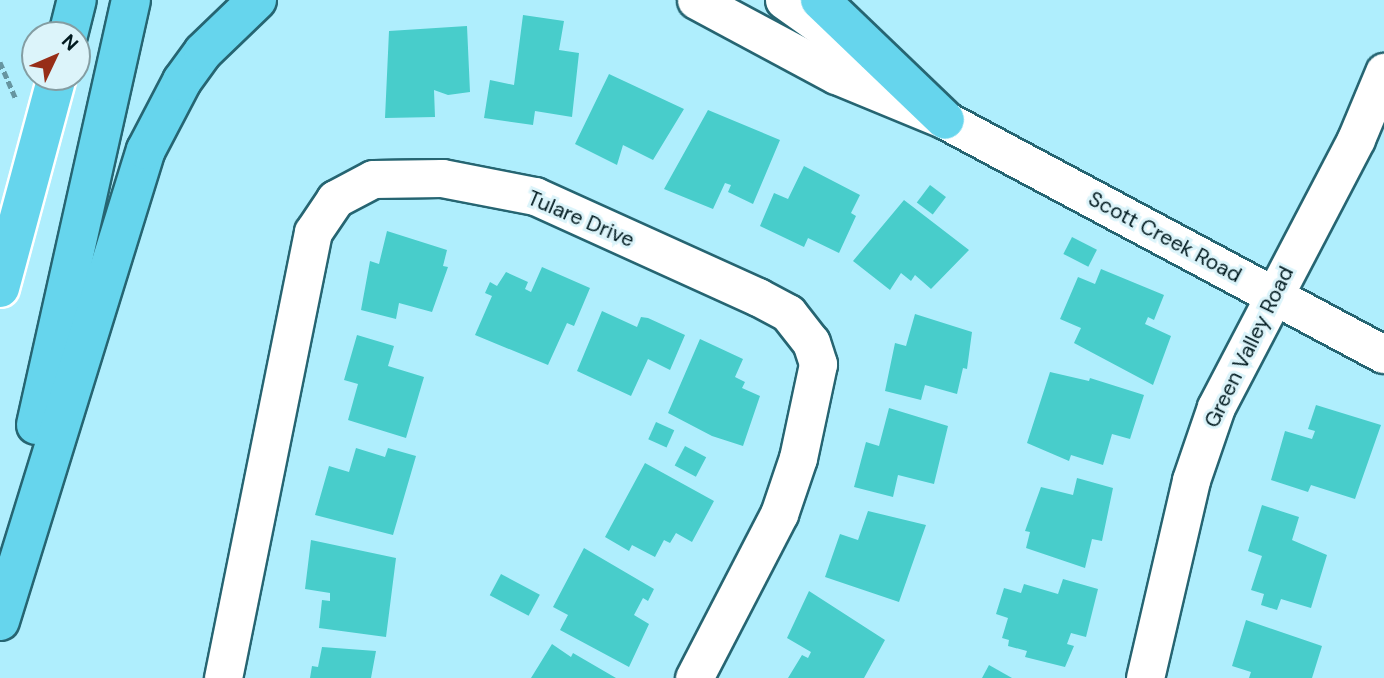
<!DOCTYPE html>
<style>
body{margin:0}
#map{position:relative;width:1384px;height:678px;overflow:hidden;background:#afeefd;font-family:"DM Sans",sans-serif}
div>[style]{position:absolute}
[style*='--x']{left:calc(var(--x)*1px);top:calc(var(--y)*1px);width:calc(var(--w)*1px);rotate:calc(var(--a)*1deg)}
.building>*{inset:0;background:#48cdcb;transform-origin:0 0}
.path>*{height:4.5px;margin-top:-2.25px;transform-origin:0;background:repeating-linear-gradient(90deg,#6695a0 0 7px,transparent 0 10.5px)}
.roads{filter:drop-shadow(2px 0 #266572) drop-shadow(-2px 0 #266572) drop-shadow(0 2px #266572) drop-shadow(0 -2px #266572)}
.minor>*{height:37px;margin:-18.5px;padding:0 18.5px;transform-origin:18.5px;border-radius:18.5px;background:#fff}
.highway>*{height:38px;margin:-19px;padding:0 19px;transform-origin:19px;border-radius:19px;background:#66d5ed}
.bridges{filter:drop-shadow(2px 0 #fff) drop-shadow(-2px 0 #fff) drop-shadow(0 2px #fff) drop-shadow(0 -2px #fff)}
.highway-bridge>*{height:38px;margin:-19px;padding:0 19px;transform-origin:19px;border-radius:19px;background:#66d5ed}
span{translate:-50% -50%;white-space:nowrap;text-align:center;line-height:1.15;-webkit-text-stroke:6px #dcf4fa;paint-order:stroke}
.street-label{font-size:21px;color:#011a1f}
.north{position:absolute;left:21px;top:21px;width:70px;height:70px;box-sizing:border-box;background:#dcf4fa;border:2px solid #849da2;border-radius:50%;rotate:46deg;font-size:19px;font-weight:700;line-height:28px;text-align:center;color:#011a1f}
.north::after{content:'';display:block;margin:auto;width:24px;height:32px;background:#972e18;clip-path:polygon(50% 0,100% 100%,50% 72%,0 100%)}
</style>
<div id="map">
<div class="building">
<i style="clip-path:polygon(523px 15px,564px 21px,559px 50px,579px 53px,572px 117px,535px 111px,533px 125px,484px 118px,490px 80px,514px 85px)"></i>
<i style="clip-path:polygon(467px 26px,470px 92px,448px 95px,434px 90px,435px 117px,385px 118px,389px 31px)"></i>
<i style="clip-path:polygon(609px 74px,684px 109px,653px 160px,623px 145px,617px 165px,575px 144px)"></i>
<i style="clip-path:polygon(708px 110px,780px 140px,753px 204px,728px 192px,731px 185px,725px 183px,713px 209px,664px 189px)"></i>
<i style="clip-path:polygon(804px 166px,860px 195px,851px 213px,856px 216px,839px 253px,808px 238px,804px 247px,760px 226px,774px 193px,788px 199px)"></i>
<i style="left:930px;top:185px;width:20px;height:22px;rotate:37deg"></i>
<i style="clip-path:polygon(904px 200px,969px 250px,931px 289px,915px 275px,911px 281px,901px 273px,890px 290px,853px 261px)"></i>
<i style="clip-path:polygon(387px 231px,447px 250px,443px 266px,448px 267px,432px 312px,399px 303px,396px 319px,361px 310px,370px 261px,379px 264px)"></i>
<i style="left:1072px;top:237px;width:28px;height:19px;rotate:27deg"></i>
<i style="clip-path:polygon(542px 267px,590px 288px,574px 326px,567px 323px,548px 365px,475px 335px,492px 296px,485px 293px,490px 282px,497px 286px,506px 272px,528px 282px,525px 289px,531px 292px)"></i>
<i style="clip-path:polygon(1101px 269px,1164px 295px,1154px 320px,1148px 317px,1145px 324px,1171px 336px,1153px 385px,1074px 343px,1081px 328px,1060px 319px,1078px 277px,1095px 284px)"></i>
<i style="clip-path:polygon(602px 311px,637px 327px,641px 317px,648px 318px,685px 335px,670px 370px,648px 359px,631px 396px,577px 371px)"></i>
<i style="clip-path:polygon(915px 314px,972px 332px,967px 369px,963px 368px,957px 394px,925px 385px,921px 400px,885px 391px,895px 343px,906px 346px)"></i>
<i style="clip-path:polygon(357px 335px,394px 346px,388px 366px,424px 377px,406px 438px,348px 420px,358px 384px,344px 380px)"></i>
<i style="clip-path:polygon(700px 339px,743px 359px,735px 377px,745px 382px,742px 388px,760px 396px,743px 446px,712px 436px,668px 413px)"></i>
<i style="clip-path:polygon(1050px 372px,1089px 381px,1090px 378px,1144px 395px,1130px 439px,1112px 434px,1103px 465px,1071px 455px,1069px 461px,1027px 443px)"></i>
<i style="clip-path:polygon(1316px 405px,1381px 425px,1355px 499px,1311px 485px,1308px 492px,1271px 480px,1285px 431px,1312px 439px,1315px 431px,1308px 429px)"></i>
<i style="clip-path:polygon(889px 408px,948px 426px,934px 484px,898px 475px,893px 497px,854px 487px,866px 442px,879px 446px)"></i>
<i style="left:656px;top:422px;width:20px;height:19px;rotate:24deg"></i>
<i style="left:685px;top:446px;width:24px;height:22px;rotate:28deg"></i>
<i style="clip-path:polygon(356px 448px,385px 457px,388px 448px,416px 456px,393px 535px,315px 515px,329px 466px,349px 472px)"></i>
<i style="clip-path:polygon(645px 463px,714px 501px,692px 542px,676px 533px,670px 543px,664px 540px,655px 557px,632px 545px,629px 551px,605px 537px)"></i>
<i style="clip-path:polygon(1077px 478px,1113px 488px,1102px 541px,1092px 539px,1085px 568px,1026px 548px,1030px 532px,1025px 531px,1041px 487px,1073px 495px)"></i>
<i style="clip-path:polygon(1262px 505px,1299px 517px,1292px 540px,1327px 555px,1311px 608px,1281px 599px,1277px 610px,1261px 605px,1264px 594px,1251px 590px,1262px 556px,1248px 551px)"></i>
<i style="clip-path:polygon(868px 511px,926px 525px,899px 602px,825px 577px,840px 534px,858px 540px)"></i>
<i style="clip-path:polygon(311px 540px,396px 558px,386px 637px,319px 628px,322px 600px,330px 601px,330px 593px,305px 589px)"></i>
<i style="clip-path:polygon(584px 548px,654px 589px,648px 601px,643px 598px,634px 615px,649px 624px,629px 667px,560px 630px,568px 615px,553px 607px)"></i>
<i style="left:501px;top:574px;width:44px;height:24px;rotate:28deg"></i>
<i style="clip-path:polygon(1063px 579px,1098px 589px,1086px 637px,1071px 633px,1067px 644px,1074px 646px,1065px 667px,1025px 657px,1027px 651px,1008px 646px,1009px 640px,1002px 638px,1008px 618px,996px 614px,1004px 588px,1021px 593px,1024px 584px,1058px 594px)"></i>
<i style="clip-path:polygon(809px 591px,885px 640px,864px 678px,788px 678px,802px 655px,808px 658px,811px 652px,787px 638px)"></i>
<i style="clip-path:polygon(1246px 620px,1322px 646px,1312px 678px,1249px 678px,1251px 672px,1232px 666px)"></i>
<i style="clip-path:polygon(552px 644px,571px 657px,573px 653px,616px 678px,531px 678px)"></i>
<i style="clip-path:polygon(322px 647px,376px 651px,371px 678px,310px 678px,312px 666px,318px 667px)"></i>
<i style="clip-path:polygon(989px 665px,1012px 678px,982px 678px)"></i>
</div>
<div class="path">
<i style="--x:0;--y:62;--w:40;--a:66.6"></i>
</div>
<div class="roads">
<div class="minor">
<i style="--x:696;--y:0;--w:159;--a:28.2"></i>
<i style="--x:836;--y:75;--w:118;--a:22.4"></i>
<i style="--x:945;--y:120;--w:497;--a:28.1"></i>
<i style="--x:784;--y:0;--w:85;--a:35.4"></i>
<i style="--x:223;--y:678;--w:455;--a:-78.6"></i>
<i style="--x:313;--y:232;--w:40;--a:-56"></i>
<i style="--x:335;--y:199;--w:43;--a:-27.8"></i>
<i style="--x:373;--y:179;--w:69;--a:-0.8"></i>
<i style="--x:442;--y:178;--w:95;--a:11"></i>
<i style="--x:535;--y:196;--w:245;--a:24.4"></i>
<i style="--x:758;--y:297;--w:34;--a:28"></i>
<i style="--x:788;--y:313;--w:37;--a:52"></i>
<i style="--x:811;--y:342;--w:23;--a:72"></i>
<i style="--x:818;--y:364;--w:96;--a:102"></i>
<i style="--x:798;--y:458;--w:59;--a:108.7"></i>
<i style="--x:779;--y:514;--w:185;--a:117.4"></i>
<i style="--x:1145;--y:678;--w:203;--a:-76.9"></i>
<i style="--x:1191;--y:480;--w:77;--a:-71.1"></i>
<i style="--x:1216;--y:407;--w:302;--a:-62.4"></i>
<i style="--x:1356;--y:139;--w:73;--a:-67.3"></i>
</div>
<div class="highway">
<i style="--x:820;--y:0;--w:173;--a:43.8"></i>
<i style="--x:68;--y:35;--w:36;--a:-76"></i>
<i style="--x:36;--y:425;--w:435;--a:-77.4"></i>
<i style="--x:0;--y:621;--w:493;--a:-72.8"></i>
<i style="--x:146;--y:150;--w:78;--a:-62.4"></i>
<i style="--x:182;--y:81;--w:36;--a:-54"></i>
<i style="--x:203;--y:52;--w:75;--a:-43.9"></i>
</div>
</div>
<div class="bridges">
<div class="highway-bridge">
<i style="--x:0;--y:288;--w:219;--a:-74.9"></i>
</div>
</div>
<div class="street-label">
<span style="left:581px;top:219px;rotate:23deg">Tulare Drive</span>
<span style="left:1165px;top:237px;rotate:28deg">Scott Creek Road</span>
<span style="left:1249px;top:347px;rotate:-64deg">Green Valley Road</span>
</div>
<div class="north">N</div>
</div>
